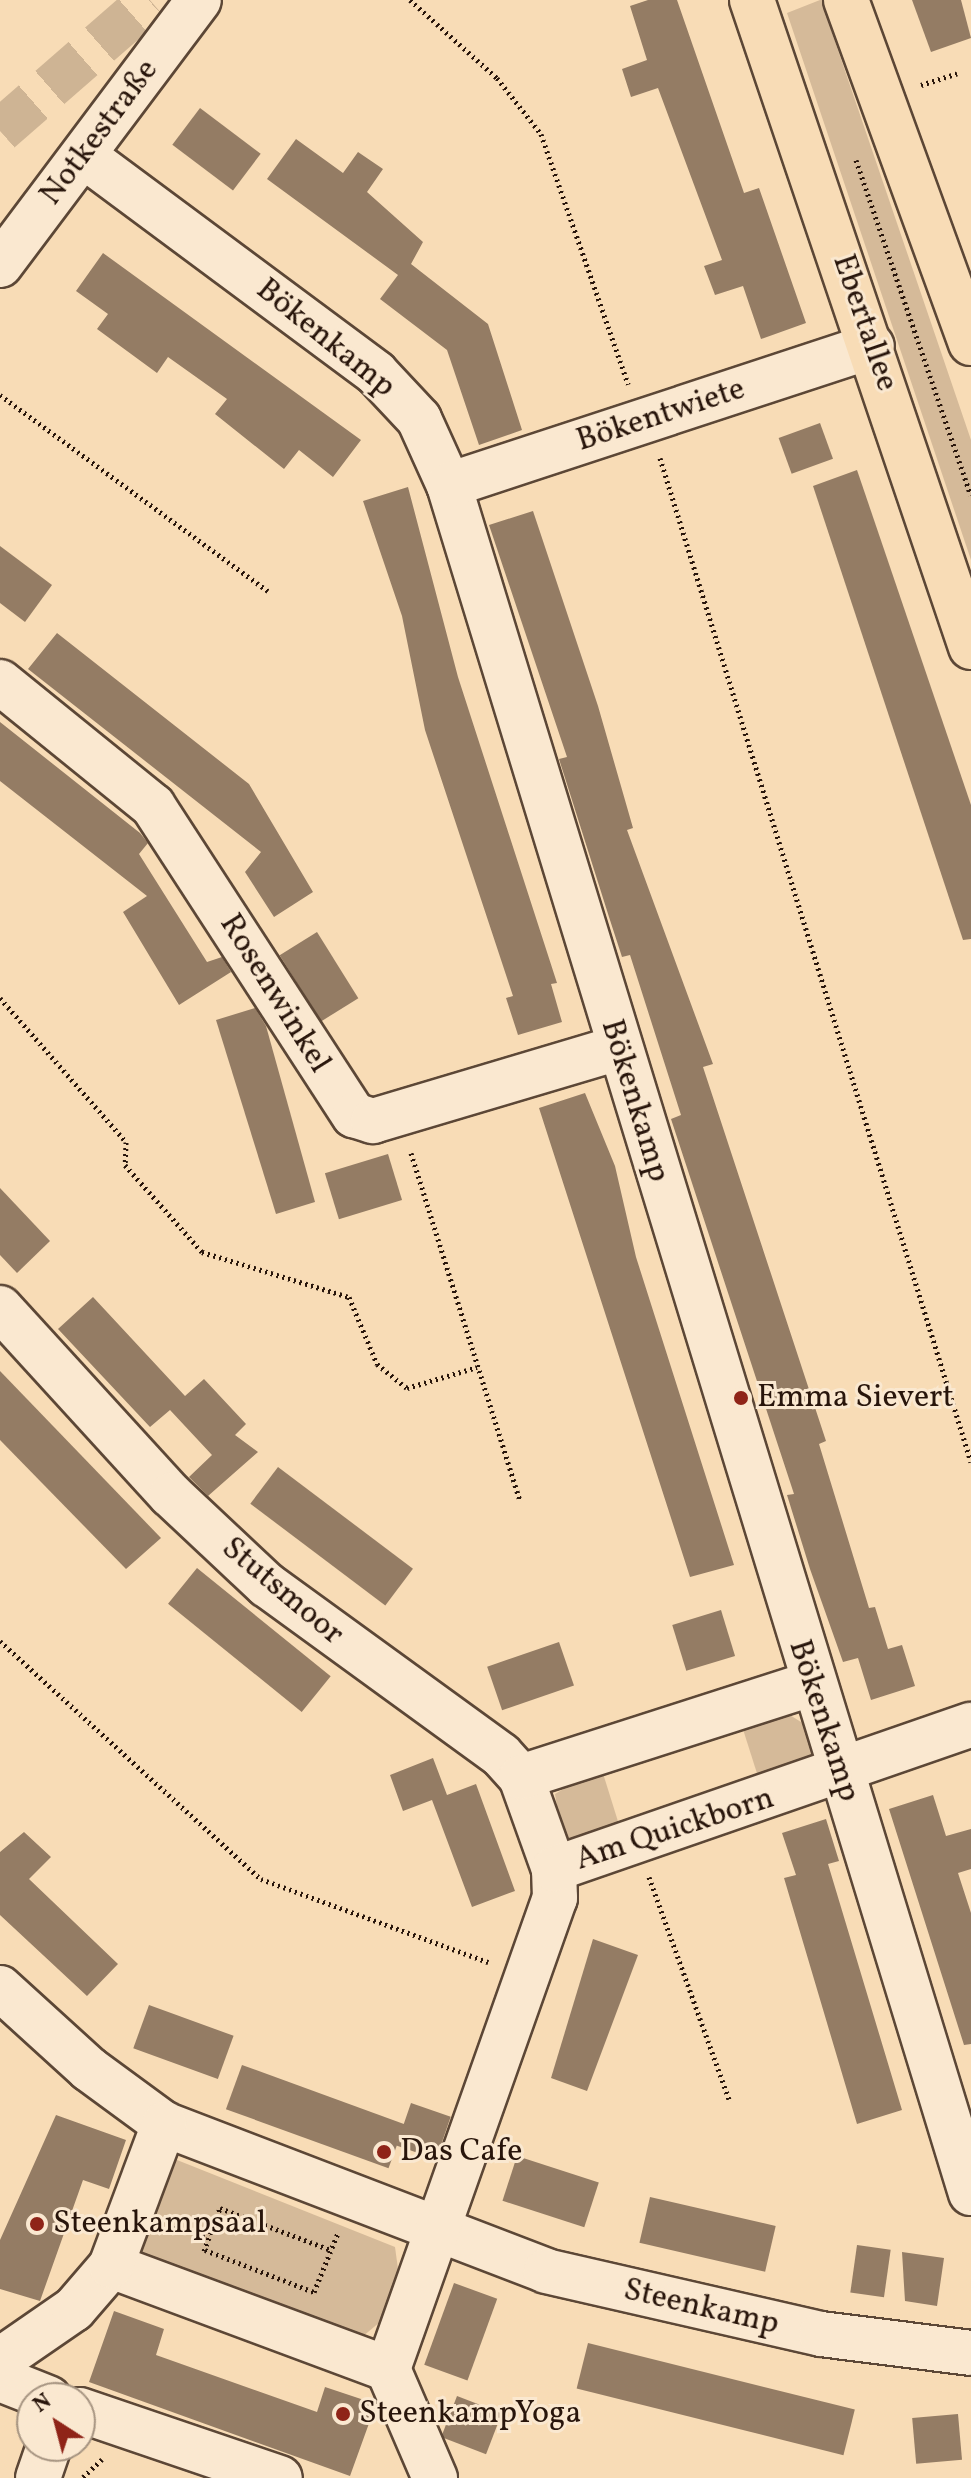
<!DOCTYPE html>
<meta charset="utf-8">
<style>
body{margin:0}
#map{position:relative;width:971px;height:2478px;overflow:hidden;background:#f8dcb6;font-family:Vollkorn,serif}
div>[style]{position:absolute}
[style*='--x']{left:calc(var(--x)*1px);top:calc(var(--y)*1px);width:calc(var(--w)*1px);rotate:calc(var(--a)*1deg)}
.green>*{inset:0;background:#d5ba99}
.building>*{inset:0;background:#947c64;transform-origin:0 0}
.minor-tunnel>*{height:44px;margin-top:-22px;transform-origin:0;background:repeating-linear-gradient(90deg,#ceb494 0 44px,transparent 0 66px)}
.path>*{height:5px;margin-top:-2.5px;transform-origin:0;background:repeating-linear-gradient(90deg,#28150b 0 2px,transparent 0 6px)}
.roads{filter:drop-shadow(2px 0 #5c4736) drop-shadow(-2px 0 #5c4736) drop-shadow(0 2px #5c4736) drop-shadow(0 -2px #5c4736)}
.minor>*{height:44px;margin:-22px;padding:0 22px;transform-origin:22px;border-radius:22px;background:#fae8d0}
.major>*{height:44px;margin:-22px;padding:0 22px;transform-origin:22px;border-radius:22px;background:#f8dcb6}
.dots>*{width:22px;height:22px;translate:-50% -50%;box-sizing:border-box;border:4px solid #fae8d0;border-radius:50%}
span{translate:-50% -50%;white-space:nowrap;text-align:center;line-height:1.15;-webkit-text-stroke:6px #fae8d0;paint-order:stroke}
.street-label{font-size:32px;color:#28150b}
.poi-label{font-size:32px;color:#28150b}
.left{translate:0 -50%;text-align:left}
.north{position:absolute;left:16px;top:2382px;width:80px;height:80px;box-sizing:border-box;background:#fae8d0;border:2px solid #a69481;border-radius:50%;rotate:324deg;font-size:22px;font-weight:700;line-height:32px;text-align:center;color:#28150b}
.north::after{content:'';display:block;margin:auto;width:28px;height:36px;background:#8f2418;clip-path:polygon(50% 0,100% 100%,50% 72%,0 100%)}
</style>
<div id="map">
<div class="green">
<i style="clip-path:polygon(820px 0,830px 0,827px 18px,971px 440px,971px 560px,787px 13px)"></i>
<i style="clip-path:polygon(785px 1712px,809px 1727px,812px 1754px,761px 1786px,741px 1723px)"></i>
<i style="clip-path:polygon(601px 1767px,621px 1831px,570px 1840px,562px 1836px,555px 1794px)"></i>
<i style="clip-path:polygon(177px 2160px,395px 2247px,398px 2269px,380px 2322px,362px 2337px,140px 2256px,135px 2244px,166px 2165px)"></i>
</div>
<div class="building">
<i style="clip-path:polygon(648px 0,677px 0,744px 193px,759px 188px,806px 323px,761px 339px,743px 286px,715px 295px,704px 266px,722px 260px,658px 88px,631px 97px,622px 69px,647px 60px,630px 6px)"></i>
<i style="clip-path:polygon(912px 0,961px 0,971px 38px,931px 52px)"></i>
<i style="left:200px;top:108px;width:76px;height:46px;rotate:37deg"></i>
<i style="clip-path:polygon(296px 139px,343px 173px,358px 152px,383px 169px,367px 192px,423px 242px,411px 264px,488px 324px,522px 430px,479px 445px,447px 350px,380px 299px,398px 275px,267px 179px)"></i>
<i style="clip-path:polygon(103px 253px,361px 440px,333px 477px,299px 450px,284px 469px,215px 414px,227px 399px,168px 357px,157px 373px,97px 329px,108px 314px,76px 291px)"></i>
<i style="left:820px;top:423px;width:38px;height:44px;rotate:70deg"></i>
<i style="clip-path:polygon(857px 470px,971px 805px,971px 939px,963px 940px,813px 486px)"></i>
<i style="clip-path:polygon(408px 487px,458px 677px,557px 983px,551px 984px,562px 1022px,518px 1035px,506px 998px,513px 996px,425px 730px,402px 616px,363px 501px)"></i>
<i style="clip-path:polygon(533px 511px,598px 706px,633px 828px,627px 830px,713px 1064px,703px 1067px,826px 1441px,819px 1444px,869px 1608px,875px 1607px,888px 1649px,902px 1645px,915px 1686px,871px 1700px,858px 1658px,843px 1662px,810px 1569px,787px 1495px,794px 1494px,671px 1119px,681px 1115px,630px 955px,622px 957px,609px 917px,559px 759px,567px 757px,489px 525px)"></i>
<i style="clip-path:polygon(0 546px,52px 585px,25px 622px,0 603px)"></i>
<i style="clip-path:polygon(57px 633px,249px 784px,313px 892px,274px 917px,245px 872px,261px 852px,28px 669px)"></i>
<i style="clip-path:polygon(0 722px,140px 833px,148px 843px,139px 854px,207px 962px,222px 957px,231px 972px,179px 1005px,123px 912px,147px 896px,0 781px)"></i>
<i style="left:317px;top:932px;width:78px;height:44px;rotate:58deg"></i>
<i style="clip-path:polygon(255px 1008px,266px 1026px,315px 1202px,276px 1214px,216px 1020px)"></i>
<i style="clip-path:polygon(585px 1093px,615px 1166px,636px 1257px,734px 1565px,690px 1577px,539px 1108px)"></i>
<i style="left:388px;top:1154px;width:48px;height:66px;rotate:73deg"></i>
<i style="clip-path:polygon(0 1188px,50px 1241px,17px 1273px,0 1255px)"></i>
<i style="clip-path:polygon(93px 1297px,185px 1396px,204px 1379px,246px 1424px,235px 1435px,258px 1452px,208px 1496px,189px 1477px,212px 1455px,170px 1410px,150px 1427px,58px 1329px)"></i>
<i style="clip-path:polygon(0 1371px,161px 1538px,126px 1569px,0 1440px)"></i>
<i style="left:278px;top:1467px;width:169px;height:46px;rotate:37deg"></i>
<i style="left:197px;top:1568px;width:172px;height:46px;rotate:39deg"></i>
<i style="left:721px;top:1610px;width:48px;height:51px;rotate:73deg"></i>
<i style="left:559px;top:1642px;width:46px;height:76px;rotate:71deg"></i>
<i style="clip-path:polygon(433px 1758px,447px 1795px,476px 1784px,515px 1891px,472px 1907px,432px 1800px,403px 1811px,390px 1775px)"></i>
<i style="clip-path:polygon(933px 1795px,946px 1836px,971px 1829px,971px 1869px,958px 1873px,971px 1913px,971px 2044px,964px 2045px,889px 1809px)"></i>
<i style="clip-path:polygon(826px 1819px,839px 1861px,828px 1864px,902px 2110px,857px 2124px,784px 1878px,796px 1875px,782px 1833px)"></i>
<i style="clip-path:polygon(24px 1832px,51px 1857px,29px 1879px,118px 1964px,87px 1996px,0 1915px,0 1852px)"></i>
<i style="clip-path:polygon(593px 1939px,638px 1955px,587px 2091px,551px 2078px)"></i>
<i style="left:149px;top:2005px;width:90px;height:46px;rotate:20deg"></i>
<i style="left:242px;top:2065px;width:173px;height:47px;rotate:20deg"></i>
<i style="left:411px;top:2103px;width:42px;height:45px;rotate:19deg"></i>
<i style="clip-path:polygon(56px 2115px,126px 2140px,109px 2189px,83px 2180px,40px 2301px,0 2289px,0 2240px)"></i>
<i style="left:517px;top:2156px;width:86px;height:47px;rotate:18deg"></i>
<i style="left:650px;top:2197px;width:129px;height:47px;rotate:13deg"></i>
<i style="left:857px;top:2245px;width:34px;height:48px;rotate:8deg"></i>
<i style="clip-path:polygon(902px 2252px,944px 2258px,937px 2306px,905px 2301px)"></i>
<i style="left:454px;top:2283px;width:46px;height:87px;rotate:20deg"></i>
<i style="clip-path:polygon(114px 2311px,164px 2329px,156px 2355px,317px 2412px,325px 2387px,376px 2404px,350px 2476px,89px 2382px)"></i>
<i style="left:588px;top:2343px;width:275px;height:47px;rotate:14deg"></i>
<i style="left:457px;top:2396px;width:48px;height:44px;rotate:21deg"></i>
<i style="left:958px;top:2414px;width:46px;height:46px;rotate:85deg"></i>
</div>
<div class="minor-tunnel">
<i style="--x:0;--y:131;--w:199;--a:-41.1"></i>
</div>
<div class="path">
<i style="--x:410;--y:0;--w:117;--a:41.9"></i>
<i style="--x:497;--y:78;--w:71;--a:51.8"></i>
<i style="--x:541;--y:134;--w:265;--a:70.8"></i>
<i style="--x:921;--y:85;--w:38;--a:-18"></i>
<i style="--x:856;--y:160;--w:354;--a:71.1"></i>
<i style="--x:0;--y:395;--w:332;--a:36.2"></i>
<i style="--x:660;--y:458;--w:1051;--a:72.79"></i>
<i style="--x:0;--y:998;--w:191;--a:48.8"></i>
<i style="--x:126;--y:1142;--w:23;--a:92"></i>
<i style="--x:125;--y:1165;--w:116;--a:48.5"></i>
<i style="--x:202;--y:1252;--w:154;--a:17"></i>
<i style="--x:349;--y:1297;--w:73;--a:67.3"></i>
<i style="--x:377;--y:1364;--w:38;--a:39"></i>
<i style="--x:407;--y:1388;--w:73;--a:-16.7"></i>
<i style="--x:411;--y:1153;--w:364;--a:72.6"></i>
<i style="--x:0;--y:1641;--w:353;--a:42.4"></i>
<i style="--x:261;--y:1879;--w:242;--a:20.1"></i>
<i style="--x:649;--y:1877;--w:236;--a:70.2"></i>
<i style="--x:169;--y:2223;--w:42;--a:19.3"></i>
<i style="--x:205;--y:2250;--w:117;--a:21.1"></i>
<i style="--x:314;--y:2292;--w:64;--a:-67.9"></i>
<i style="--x:204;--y:2251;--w:46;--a:-69.6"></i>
<i style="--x:220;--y:2208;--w:119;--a:20.7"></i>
<i style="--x:83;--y:2477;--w:26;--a:-43"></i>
</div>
<div class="roads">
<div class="minor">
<i style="--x:84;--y:156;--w:364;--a:36.6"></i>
<i style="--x:376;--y:373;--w:63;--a:46.9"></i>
<i style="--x:419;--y:419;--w:72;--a:65.6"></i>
<i style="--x:449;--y:485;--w:1786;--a:73.01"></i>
<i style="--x:0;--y:265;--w:331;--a:-53.1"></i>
<i style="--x:449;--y:485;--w:445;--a:-18.2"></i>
<i style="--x:0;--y:682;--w:197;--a:39"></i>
<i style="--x:153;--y:806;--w:369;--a:57"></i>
<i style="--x:354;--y:1115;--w:20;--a:18"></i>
<i style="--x:373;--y:1121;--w:256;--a:-16.6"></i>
<i style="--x:0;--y:1308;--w:253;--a:47.6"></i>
<i style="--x:171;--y:1495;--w:132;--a:43.2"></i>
<i style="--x:267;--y:1585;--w:289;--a:36"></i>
<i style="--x:501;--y:1755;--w:30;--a:48"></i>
<i style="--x:521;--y:1777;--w:98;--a:70.3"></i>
<i style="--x:521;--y:1777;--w:305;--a:-17.8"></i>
<i style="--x:0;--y:1988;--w:120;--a:42.3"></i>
<i style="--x:89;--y:2069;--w:93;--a:36.3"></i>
<i style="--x:164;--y:2124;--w:409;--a:21"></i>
<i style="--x:546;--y:2271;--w:282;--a:12.9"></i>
<i style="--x:821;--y:2334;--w:151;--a:7.2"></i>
<i style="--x:111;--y:2266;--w:296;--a:20.4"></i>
<i style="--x:0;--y:2360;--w:90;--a:-34.6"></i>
<i style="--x:74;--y:2309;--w:57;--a:-49.3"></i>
<i style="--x:111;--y:2266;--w:152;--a:-69.5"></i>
<i style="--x:388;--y:2369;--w:500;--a:-70.5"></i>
<i style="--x:555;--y:1898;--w:29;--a:-92"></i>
<i style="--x:554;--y:1869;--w:441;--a:-19.1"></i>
<i style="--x:388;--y:2369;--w:119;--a:66.7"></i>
<i style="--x:0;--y:2379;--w:52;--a:21.6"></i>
<i style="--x:80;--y:2410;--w:211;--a:18.8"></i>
<i style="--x:38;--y:2478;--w:34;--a:-71"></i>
</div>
<div class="major">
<i style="--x:752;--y:0;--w:683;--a:71.3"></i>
<i style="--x:846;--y:0;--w:365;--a:70"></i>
</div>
</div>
<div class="dots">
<i style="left:741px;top:1398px;background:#8f2418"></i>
<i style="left:384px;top:2152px;background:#8f2418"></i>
<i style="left:37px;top:2224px;background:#8f2418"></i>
<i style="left:343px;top:2414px;background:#8f2418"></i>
</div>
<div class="street-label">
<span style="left:100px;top:133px;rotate:-53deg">Notkestraße</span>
<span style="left:864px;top:323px;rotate:71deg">Ebertallee</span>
<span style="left:325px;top:339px;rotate:39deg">Bökenkamp</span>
<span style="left:661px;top:416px;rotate:-18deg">Bökentwiete</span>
<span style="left:274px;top:994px;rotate:58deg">Rosenwinkel</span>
<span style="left:634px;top:1101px;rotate:73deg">Bökenkamp</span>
<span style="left:282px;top:1592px;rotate:40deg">Stutsmoor</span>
<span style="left:823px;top:1721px;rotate:72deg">Bökenkamp</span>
<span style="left:675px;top:1830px;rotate:-18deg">Am Quickborn</span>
<span style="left:701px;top:2308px;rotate:13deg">Steenkamp</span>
</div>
<div class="poi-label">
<span class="left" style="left:757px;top:1398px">Emma Sievert</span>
<span class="left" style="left:400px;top:2152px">Das Cafe</span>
<span class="left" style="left:53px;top:2224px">Steenkampsaal</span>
<span class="left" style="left:359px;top:2414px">SteenkampYoga</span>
</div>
<div class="north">N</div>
</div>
